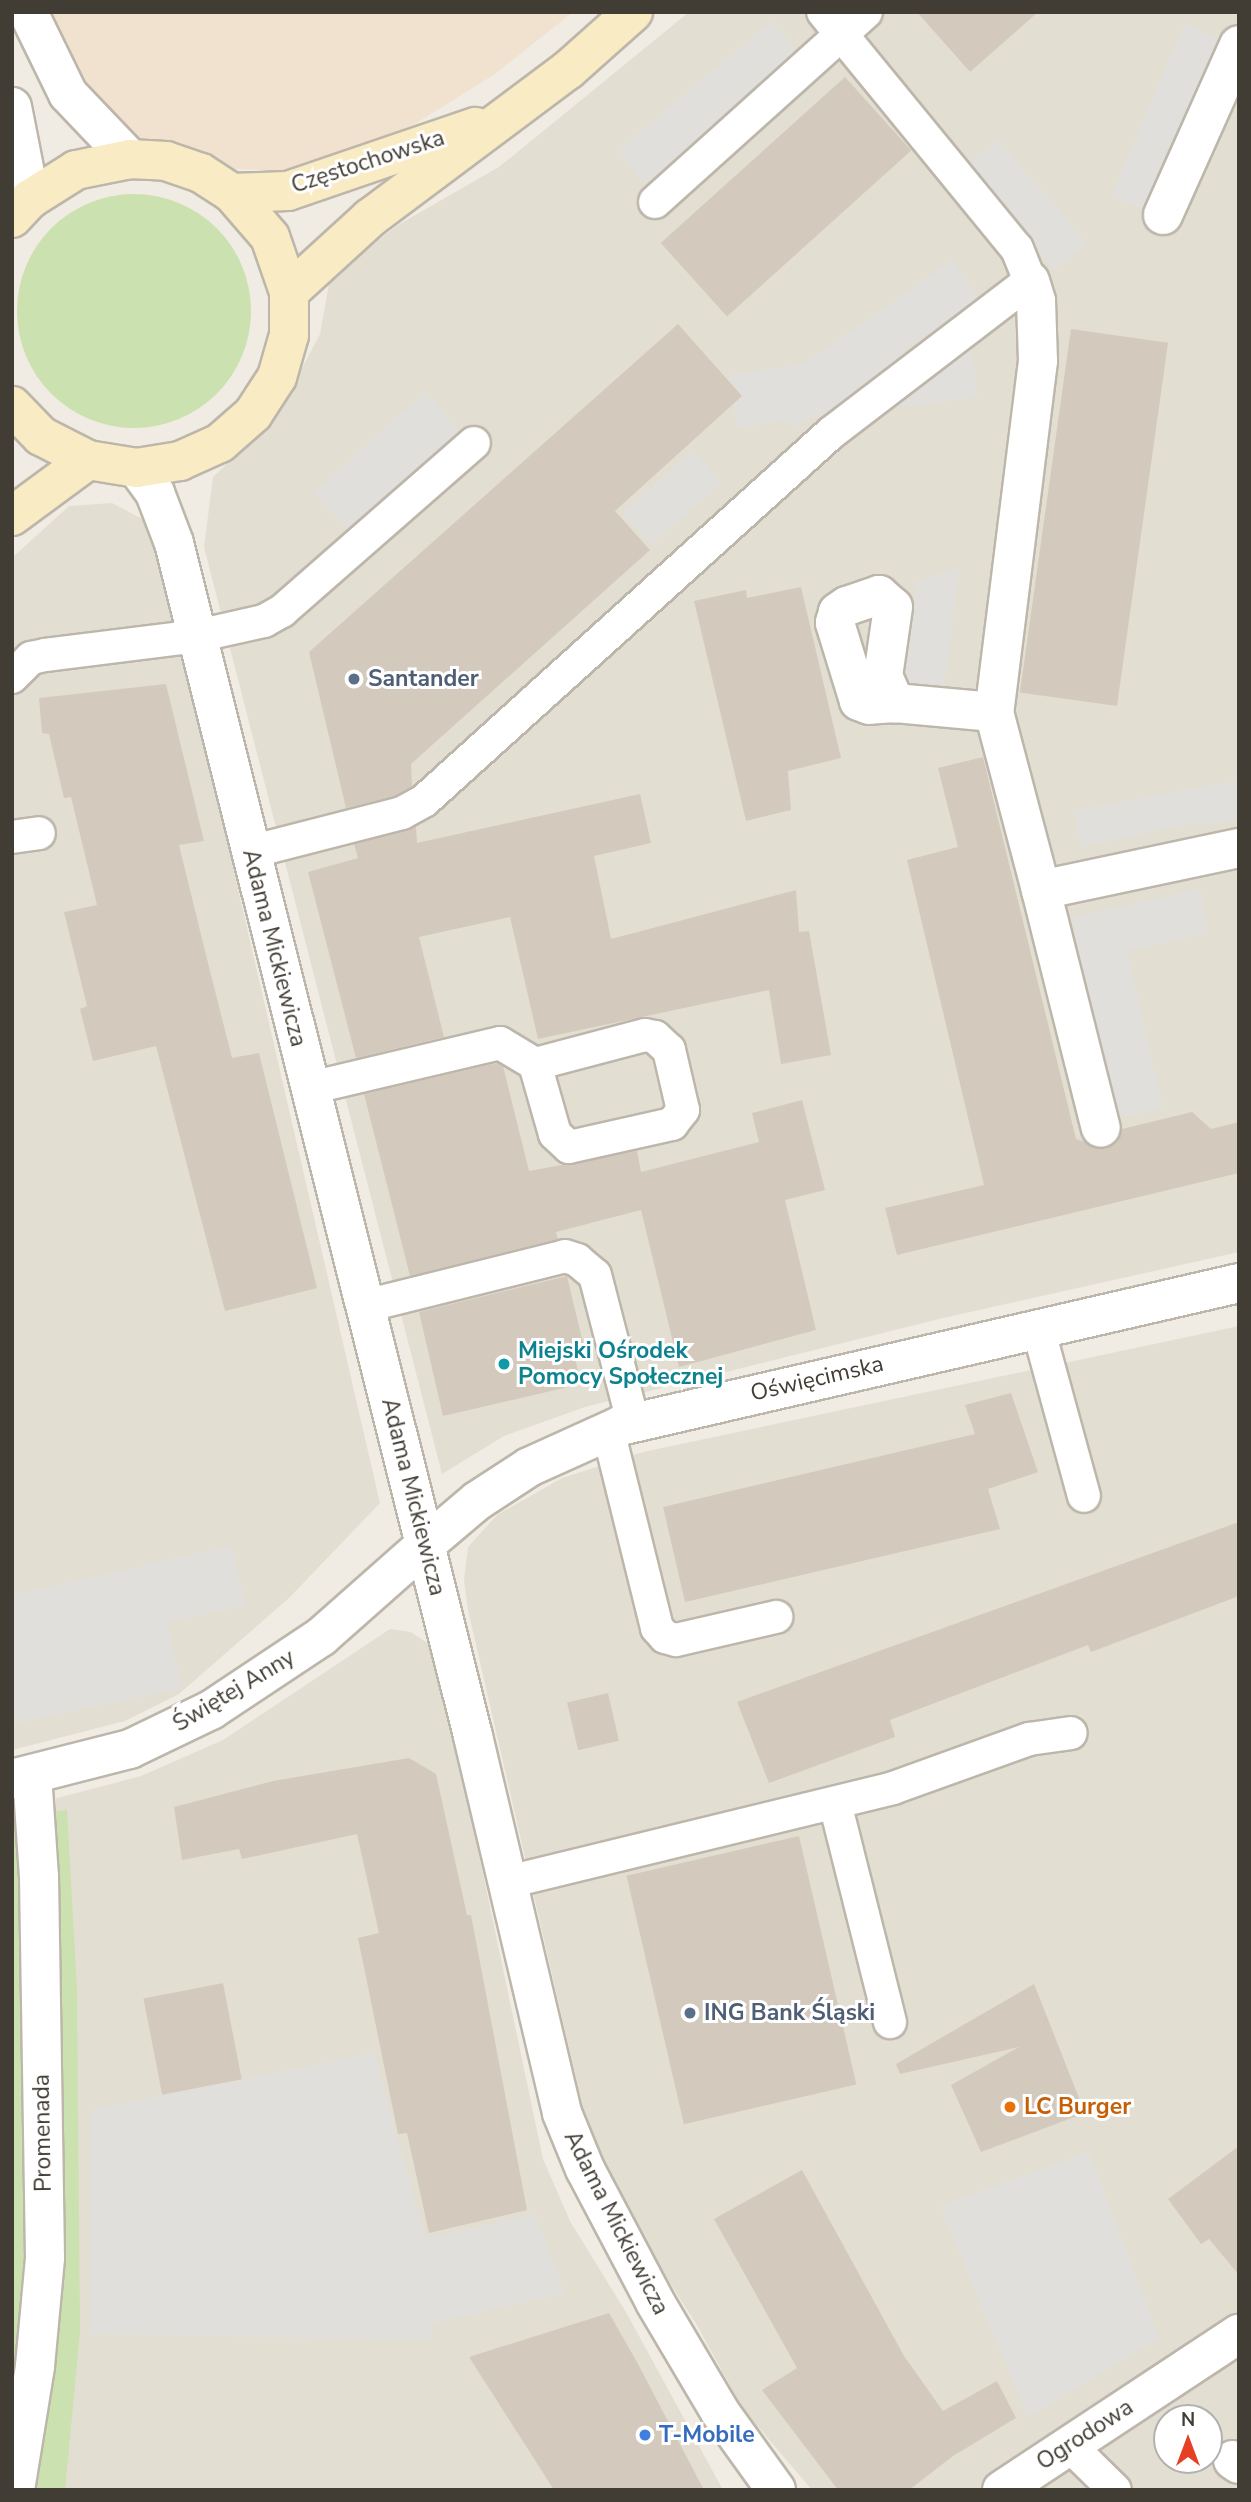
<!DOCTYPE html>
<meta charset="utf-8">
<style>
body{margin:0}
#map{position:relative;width:1251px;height:2502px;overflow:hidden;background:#f0ece3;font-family:"Nunito Sans",sans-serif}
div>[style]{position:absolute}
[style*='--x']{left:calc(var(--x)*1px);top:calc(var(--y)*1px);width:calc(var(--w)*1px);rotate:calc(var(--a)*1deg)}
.residential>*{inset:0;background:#e3ded2}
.commercial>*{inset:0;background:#f1e2cf}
.green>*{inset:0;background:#cbe1af}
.round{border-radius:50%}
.parking>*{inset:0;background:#e1dfdb;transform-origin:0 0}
.building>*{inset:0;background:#d3cabd;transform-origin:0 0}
.roads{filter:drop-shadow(2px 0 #bdb6aa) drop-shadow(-2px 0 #bdb6aa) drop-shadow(0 2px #bdb6aa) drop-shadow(0 -2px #bdb6aa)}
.service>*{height:32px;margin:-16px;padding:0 16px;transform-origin:16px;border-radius:16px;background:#fff}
.pedestrian>*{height:38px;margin:-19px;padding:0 19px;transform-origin:19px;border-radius:19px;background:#fff}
.minor>*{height:38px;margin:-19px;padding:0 19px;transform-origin:19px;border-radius:19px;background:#fff}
.tertiary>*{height:38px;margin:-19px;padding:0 19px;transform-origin:19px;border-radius:19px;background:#fff}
.secondary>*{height:38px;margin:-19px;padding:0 19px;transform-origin:19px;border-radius:19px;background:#f9ecc4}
.dots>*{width:19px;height:19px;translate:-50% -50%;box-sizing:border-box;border:4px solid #fff;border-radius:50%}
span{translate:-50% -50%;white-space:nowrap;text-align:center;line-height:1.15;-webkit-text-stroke:6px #fff;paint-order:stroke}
.street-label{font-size:23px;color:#413c34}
.service-label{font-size:23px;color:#4e5e75;font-weight:700}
.left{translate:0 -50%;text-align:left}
.culture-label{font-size:23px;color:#0d838f;font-weight:700}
.food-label{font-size:23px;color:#c56008;font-weight:700}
.shop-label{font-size:23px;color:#366cbe;font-weight:700}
.frame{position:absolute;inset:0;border:14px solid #413c34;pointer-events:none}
.north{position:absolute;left:1153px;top:2404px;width:70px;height:70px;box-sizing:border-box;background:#fff;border:2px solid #b3b1ae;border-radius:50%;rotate:0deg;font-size:19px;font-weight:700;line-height:28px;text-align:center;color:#413c34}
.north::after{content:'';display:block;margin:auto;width:24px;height:32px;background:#e63f24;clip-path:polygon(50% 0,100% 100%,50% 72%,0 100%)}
</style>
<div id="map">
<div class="residential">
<i style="clip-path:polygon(689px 12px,1239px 12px,1239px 1252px,939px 1319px,585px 1407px,504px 1436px,442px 1474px,204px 547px,213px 477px,276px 418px,320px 334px,330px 278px,398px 225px,499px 167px)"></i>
<i style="clip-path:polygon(112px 503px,148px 522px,176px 621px,380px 1503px,289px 1598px,179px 1694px,125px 1721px,12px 1750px,12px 558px,69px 506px)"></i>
<i style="clip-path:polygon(evenodd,1239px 1326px,1239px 2490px,812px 2490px,742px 2408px,698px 2327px,637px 2231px,587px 2126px,468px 1610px,464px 1580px,468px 1547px,497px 1515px,562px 1478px,643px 1452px,1239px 1326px,1167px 2418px,1209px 2418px,1209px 2460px,1167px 2460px,1167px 2418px)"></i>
<i style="clip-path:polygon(390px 1629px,411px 1632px,430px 1645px,440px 1669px,543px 2159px,570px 2221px,627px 2314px,723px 2490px,12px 2490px,12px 1810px,141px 1776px,223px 1740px)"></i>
</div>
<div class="commercial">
<i style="clip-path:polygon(43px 12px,573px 12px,495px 74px,394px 137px,317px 172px,235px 169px,161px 157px,105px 110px,62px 59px)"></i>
</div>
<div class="green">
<i class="round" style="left:17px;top:194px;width:234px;height:234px"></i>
<i style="clip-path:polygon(67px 1810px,77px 1989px,80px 2332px,65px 2490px,12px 2490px,12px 1817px)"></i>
</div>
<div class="parking">
<i style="left:772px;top:21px;width:43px;height:201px;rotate:50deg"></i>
<i style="left:1184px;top:24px;width:41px;height:187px;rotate:23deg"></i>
<i style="left:997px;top:139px;width:137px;height:43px;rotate:49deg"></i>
<i style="left:952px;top:260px;width:47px;height:227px;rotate:55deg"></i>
<i style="left:971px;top:344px;width:54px;height:243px;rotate:83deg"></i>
<i style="left:425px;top:392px;width:52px;height:150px;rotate:48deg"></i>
<i style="left:693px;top:451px;width:43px;height:94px;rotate:49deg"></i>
<i style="clip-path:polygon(960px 566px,944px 688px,902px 682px,916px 582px)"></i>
<i style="clip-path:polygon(1239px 780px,1239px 821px,1182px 825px,1082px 847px,1073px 811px)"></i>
<i style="clip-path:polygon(1200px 889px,1209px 933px,1127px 951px,1163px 1108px,1117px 1118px,1072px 918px)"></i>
<i style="clip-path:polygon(231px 1546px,246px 1606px,167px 1622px,182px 1688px,12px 1724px,12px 1595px)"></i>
<i style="clip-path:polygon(374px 2053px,425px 2238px,535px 2214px,565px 2293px,433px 2323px,430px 2340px,90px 2334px,91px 2110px)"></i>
<i style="clip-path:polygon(1089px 2152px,1159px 2338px,1028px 2417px,940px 2206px)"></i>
</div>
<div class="building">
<i style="clip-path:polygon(917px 12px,1038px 12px,970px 72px)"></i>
<i style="left:845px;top:77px;width:99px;height:248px;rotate:48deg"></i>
<i style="clip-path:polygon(678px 324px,742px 396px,615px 511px,650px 550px,411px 764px,412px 786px,395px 796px,346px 808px,309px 652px)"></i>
<i style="left:1071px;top:329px;width:98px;height:367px;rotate:8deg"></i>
<i style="clip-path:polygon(801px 587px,841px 758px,788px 771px,791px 810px,746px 821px,694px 601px,746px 590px,747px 598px)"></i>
<i style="clip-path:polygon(166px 684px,204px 841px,179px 845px,207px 959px,232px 1058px,259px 1053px,317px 1288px,225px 1311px,156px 1046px,93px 1061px,80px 1009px,87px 1006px,64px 912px,97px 905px,71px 797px,64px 798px,49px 734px,42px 733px,39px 698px)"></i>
<i style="clip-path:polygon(983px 757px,1076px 1139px,1106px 1149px,1117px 1143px,1122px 1129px,1192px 1112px,1211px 1129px,1239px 1122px,1239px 1173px,897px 1255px,885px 1208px,984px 1185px,907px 860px,958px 847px,938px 768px)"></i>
<i style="clip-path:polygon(640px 794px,651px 843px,594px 856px,611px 939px,796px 890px,799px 932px,809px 931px,831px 1055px,781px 1064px,769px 990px,538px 1039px,510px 917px,419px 937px,444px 1037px,356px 1058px,308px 872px,358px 858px,354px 844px,416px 826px,417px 843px)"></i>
<i style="clip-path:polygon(497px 1063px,503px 1066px,529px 1171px,637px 1151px,641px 1172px,759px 1142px,752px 1113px,802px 1100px,825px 1190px,785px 1200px,816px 1330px,679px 1367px,641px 1210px,556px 1232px,558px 1239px,410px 1276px,364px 1094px)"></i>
<i style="clip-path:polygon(567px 1276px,583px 1343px,572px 1345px,581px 1384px,443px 1416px,419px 1312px)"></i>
<i style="clip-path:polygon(1011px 1393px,1038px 1472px,988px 1489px,1000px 1529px,685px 1602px,663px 1507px,975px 1434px,965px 1405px)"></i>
<i style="clip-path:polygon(1239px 1522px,1239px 1596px,1091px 1652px,1088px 1645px,890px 1720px,895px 1737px,769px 1783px,737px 1702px)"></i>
<i style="left:608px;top:1693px;width:49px;height:42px;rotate:77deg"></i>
<i style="clip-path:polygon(409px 1758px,436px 1774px,467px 1915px,471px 1915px,527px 2210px,429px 2233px,407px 2133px,398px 2134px,358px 1938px,379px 1933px,357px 1834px,242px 1859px,239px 1849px,182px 1860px,174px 1807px,273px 1781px)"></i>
<i style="left:799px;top:1836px;width:255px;height:177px;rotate:77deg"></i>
<i style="left:223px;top:1983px;width:98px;height:81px;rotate:79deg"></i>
<i style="clip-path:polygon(1034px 1984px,1085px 2113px,981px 2152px,951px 2085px,1019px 2047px,900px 2074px,896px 2064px)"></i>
<i style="clip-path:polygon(1239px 2146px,1239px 2275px,1209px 2239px,1201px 2244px,1168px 2199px)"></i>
<i style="clip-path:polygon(802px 2170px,904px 2356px,943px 2411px,997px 2381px,1016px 2418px,953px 2456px,909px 2490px,838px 2490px,762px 2390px,797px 2368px,714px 2219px)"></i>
<i style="clip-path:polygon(609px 2313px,638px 2364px,704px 2490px,554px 2490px,469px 2357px)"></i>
</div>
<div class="roads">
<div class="service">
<i style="--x:655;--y:202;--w:284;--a:-42"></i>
<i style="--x:12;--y:677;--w:27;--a:-45"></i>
<i style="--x:31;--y:658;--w:14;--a:-12"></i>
<i style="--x:45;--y:655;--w:153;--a:-7.1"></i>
<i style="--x:197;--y:636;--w:69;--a:-12.6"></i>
<i style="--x:264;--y:621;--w:21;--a:-29"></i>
<i style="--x:282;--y:611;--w:255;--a:-41.2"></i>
<i style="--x:12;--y:837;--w:27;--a:-8"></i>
<i style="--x:250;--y:852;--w:157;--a:-14.4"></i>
<i style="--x:402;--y:813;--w:26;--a:-29"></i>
<i style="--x:425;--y:800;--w:547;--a:-42.11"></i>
<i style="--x:831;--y:433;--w:250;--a:-37.4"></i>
<i style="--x:1030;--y:281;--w:35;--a:-112"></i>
<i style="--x:1017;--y:249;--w:306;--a:-129.3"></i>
<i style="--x:310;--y:1088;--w:195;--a:-13.3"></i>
<i style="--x:500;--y:1043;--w:41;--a:31"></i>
<i style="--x:535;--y:1064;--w:73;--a:74.1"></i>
<i style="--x:555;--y:1134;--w:19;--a:43"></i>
<i style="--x:569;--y:1147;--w:106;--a:-12.6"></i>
<i style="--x:672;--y:1124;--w:18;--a:-52"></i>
<i style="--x:683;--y:1110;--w:62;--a:-103.1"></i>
<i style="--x:669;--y:1050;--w:19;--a:-137"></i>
<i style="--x:655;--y:1037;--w:10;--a:-169"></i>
<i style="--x:645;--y:1035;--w:114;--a:165.2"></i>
<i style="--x:365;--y:1306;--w:206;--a:-14"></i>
<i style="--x:565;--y:1256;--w:13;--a:18"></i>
<i style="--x:577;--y:1260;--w:23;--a:40"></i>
<i style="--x:595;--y:1275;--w:152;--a:75.5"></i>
<i style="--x:1038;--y:1328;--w:174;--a:74.7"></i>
<i style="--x:608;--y:1430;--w:204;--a:76.1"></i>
<i style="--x:657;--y:1628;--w:12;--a:48"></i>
<i style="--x:665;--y:1637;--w:11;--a:15"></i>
<i style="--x:676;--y:1640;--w:103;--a:-13"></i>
<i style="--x:835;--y:1803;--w:226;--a:75.9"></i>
<i style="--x:508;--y:1882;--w:396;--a:-13.7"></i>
<i style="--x:893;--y:1788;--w:145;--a:-19.8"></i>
<i style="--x:1029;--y:1739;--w:42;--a:-8.1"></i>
<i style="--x:1069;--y:2445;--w:64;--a:44.4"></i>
</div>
<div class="pedestrian">
<i style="--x:15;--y:2490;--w:126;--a:-80.8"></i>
<i style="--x:35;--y:2366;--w:108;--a:-84.7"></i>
<i style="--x:45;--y:2258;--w:381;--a:-90.9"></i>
<i style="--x:39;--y:1877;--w:103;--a:-93.9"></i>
</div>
<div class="minor">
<i style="--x:1163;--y:215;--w:186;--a:-65.9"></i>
<i style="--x:1030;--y:281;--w:21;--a:73"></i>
<i style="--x:1036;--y:301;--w:60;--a:88.1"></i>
<i style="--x:1038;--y:361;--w:354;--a:97.1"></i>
<i style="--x:994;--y:712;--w:184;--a:75.2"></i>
<i style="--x:1041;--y:890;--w:202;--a:-12"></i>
<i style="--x:895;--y:703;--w:26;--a:176"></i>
<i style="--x:869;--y:705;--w:11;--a:-158"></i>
<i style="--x:859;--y:701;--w:82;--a:-107.1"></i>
<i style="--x:835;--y:623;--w:11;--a:-75"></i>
<i style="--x:838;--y:612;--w:11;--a:-34"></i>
<i style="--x:847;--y:606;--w:34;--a:-19"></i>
<i style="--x:879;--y:595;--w:18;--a:41"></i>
<i style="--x:893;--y:607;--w:70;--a:98.2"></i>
<i style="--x:883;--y:676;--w:30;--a:66"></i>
<i style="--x:895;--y:703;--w:99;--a:5.2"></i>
<i style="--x:1041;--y:890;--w:245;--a:75.9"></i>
<i style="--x:425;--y:1545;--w:68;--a:-40.2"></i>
<i style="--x:477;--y:1501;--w:62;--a:-33.2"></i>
<i style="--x:529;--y:1467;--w:100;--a:-24.3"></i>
<i style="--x:620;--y:1426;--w:635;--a:-13.01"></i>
<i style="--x:1233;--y:2460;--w:7;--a:34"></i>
<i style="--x:1002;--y:2490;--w:284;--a:-33.4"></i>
</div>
<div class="tertiary">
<i style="--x:28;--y:12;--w:91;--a:64"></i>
<i style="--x:68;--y:94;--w:90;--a:46.4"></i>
<i style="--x:12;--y:107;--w:94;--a:78.9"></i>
<i style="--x:137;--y:468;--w:31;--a:54"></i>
<i style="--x:155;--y:493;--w:53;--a:69.2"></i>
<i style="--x:174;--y:543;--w:1230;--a:75.93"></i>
<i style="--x:473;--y:1736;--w:387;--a:76.7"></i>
<i style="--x:562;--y:2113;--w:61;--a:67.7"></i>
<i style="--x:585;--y:2169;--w:150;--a:62.2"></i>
<i style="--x:655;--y:2302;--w:128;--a:59.4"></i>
<i style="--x:720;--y:2412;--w:96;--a:54.3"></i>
<i style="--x:12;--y:1779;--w:122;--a:-14.3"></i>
<i style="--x:130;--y:1749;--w:90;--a:-25.7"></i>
<i style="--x:211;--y:1710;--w:132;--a:-33.6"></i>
<i style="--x:321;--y:1637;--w:139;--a:-41.5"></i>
</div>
<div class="secondary">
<i style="--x:232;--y:193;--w:56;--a:-2"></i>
<i style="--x:288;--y:191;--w:198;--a:-18.9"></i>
<i style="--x:12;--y:218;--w:26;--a:-47"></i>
<i style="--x:30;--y:199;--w:54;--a:-32.2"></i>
<i style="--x:76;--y:170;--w:55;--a:-11.5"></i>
<i style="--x:130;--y:159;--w:36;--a:3"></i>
<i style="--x:166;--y:161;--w:37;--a:19"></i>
<i style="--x:201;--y:173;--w:37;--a:33"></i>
<i style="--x:232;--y:193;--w:58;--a:49.2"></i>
<i style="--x:270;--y:237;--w:58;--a:70.9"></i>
<i style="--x:289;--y:292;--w:43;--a:90"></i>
<i style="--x:289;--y:335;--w:44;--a:105.9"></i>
<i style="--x:277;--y:377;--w:44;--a:123"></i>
<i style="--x:253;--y:414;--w:44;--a:138.7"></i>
<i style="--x:220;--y:443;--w:44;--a:155.8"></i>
<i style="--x:180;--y:461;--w:44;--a:170.8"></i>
<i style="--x:137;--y:468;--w:50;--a:-170.7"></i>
<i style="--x:88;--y:460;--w:53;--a:-152.9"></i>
<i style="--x:41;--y:436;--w:42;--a:-134"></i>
<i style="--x:289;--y:292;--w:110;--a:-42.4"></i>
<i style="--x:370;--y:218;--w:247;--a:-36.8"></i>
<i style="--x:568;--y:70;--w:87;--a:-41.7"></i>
<i style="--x:12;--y:516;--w:94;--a:-36.4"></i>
</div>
</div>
<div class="dots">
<i style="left:354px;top:679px;background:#5c6f8a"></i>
<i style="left:504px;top:1364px;background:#0f9aa8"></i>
<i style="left:690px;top:2013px;background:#5c6f8a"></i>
<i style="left:1010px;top:2107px;background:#e8710a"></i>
<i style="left:645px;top:2435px;background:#3f7fe0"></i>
</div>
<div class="street-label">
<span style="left:368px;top:162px;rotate:-18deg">Częstochowska</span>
<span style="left:274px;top:948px;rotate:76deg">Adama Mickiewicza</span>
<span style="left:817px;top:1379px;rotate:-13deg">Oświęcimska</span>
<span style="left:413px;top:1497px;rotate:76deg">Adama Mickiewicza</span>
<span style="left:234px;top:1691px;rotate:-31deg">Świętej Anny</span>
<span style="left:43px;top:2133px;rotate:-91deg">Promenada</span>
<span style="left:616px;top:2223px;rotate:63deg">Adama Mickiewicza</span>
<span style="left:1085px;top:2435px;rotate:-33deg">Ogrodowa</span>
</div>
<div class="service-label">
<span class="left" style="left:368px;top:679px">Santander</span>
<span class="left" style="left:704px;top:2013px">ING Bank Śląski</span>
</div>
<div class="culture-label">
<span class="left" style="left:518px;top:1364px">Miejski Ośrodek<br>Pomocy Społecznej</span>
</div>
<div class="food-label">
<span class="left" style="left:1024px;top:2107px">LC Burger</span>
</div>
<div class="shop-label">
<span class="left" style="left:659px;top:2435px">T-Mobile</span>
</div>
<div class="frame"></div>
<div class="north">N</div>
</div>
